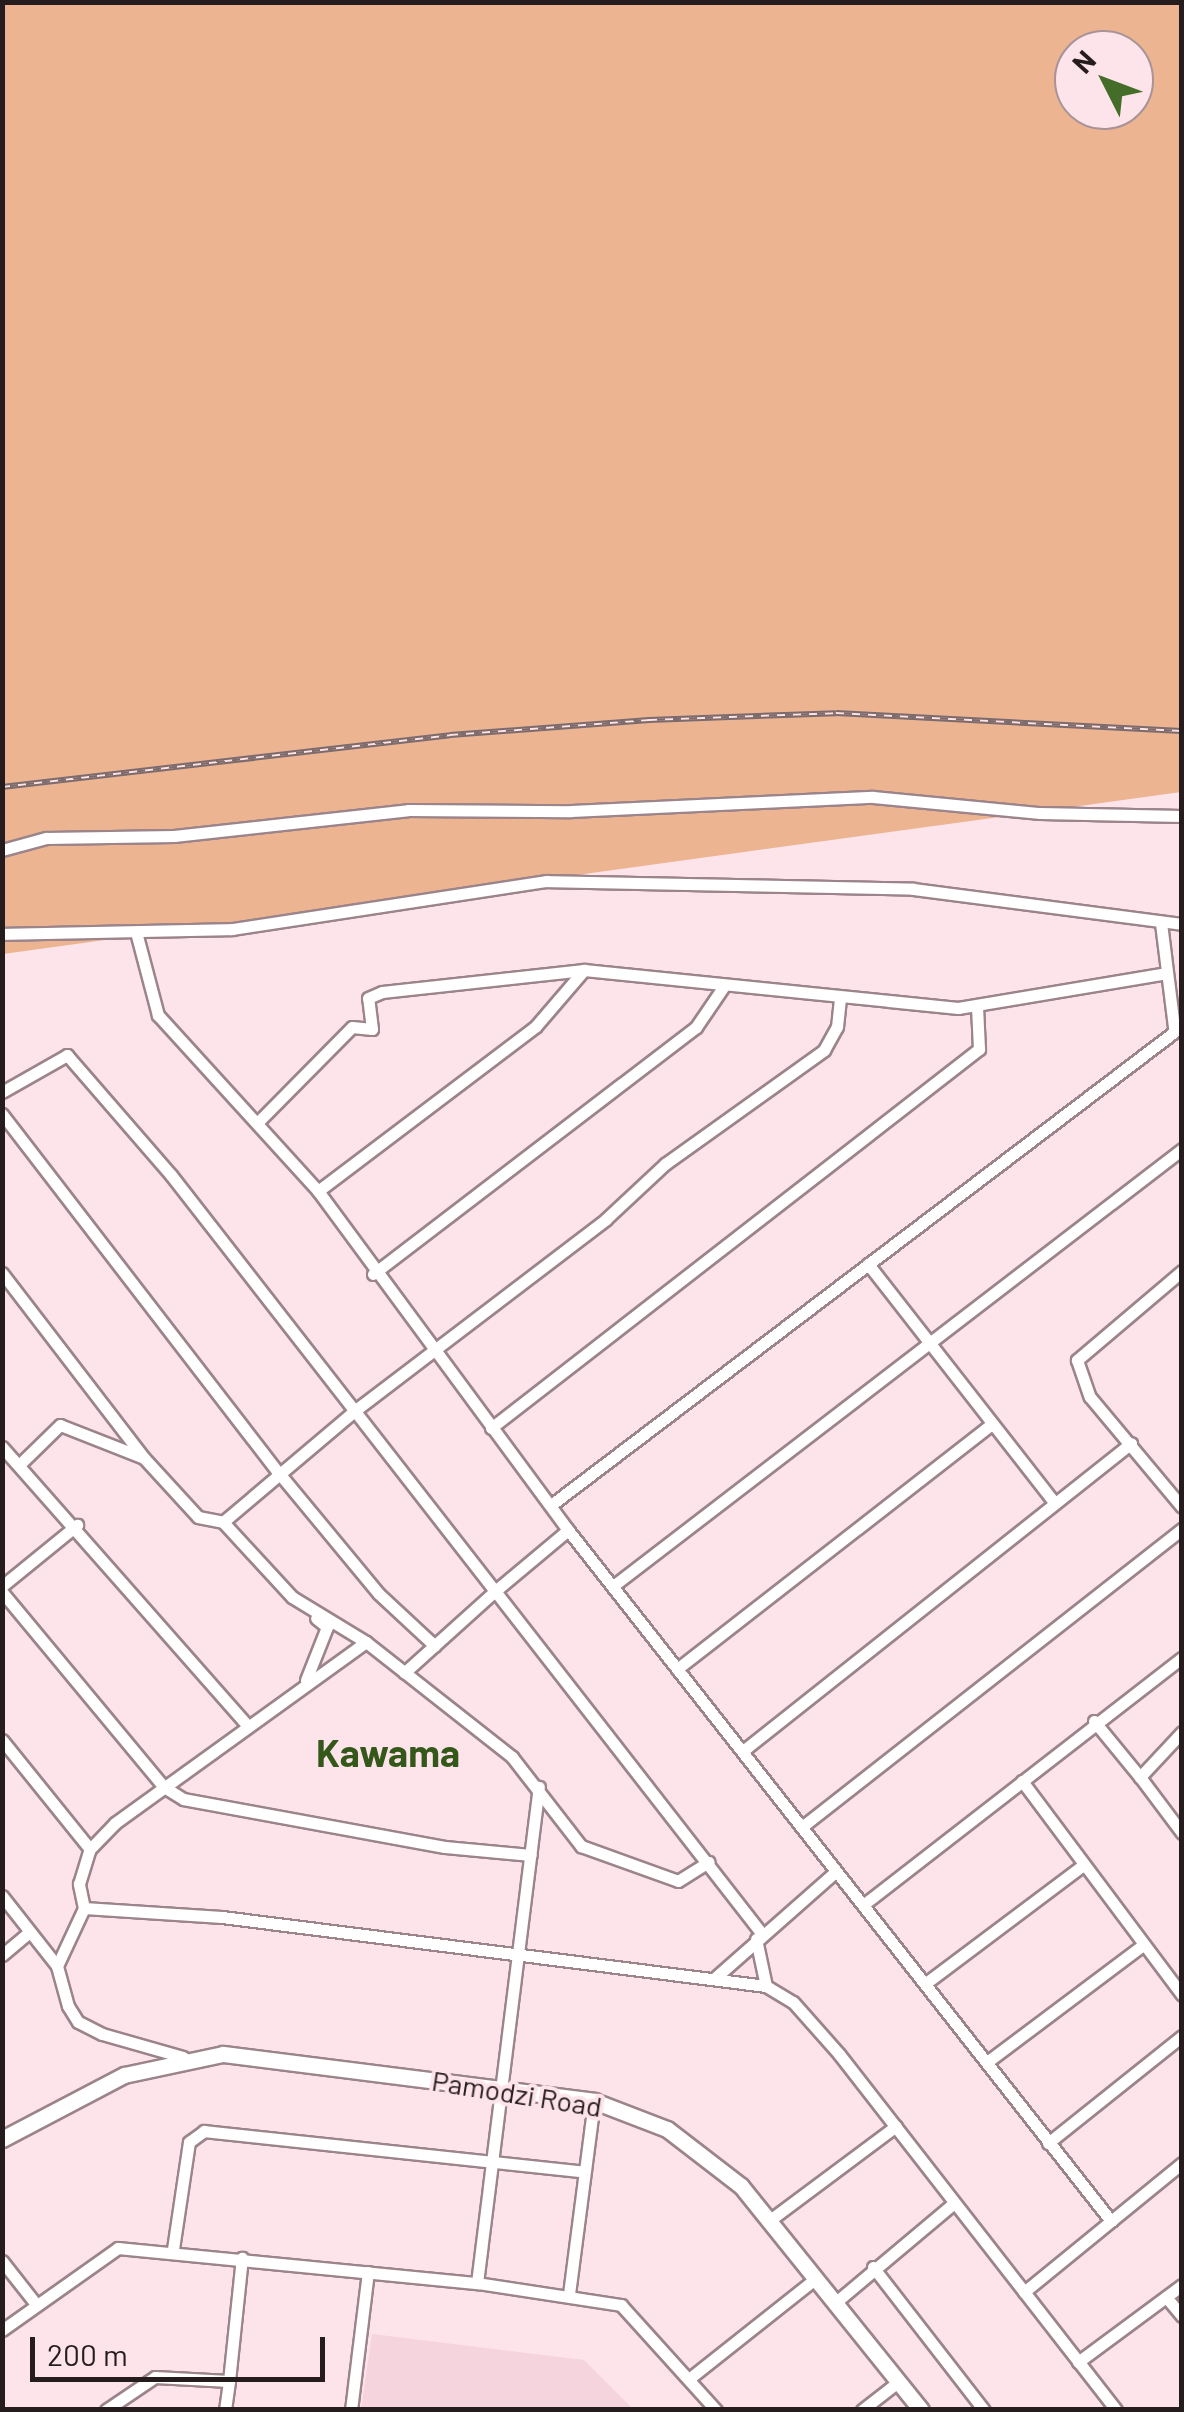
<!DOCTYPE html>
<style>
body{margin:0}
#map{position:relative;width:1184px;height:2412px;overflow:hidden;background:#fde3ea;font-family:Barlow,sans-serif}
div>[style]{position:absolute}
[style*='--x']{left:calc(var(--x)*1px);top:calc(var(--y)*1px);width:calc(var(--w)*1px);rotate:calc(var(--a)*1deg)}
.built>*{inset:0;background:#f6d4dd}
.green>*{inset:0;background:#ecb491}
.roads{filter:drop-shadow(2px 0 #9b848a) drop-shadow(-2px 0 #9b848a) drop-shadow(0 2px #9b848a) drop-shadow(0 -2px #9b848a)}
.street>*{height:11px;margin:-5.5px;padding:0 5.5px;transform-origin:5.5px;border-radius:5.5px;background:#fff}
.secondary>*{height:15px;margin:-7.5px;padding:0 7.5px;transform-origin:7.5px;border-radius:7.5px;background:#fff}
.rail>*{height:6px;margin-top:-3px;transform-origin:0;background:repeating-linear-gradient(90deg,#fde3ea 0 8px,#7b6b6f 0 16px);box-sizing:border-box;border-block:2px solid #7b6b6f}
span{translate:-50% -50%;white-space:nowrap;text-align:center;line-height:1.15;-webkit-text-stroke:8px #fde3ea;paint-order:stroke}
.street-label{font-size:28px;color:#251c1e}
.district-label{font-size:38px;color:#345819;font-weight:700}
.frame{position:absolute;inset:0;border:5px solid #251c1e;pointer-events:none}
.north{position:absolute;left:1054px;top:30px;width:100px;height:100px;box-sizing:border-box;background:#fde3ea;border:2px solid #a79398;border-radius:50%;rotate:312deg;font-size:28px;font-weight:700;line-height:40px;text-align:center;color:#251c1e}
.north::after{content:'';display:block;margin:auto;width:35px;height:45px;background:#446d29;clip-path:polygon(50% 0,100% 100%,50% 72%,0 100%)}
.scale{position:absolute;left:30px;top:2337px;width:295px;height:45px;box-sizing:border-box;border:5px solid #251c1e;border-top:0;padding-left:12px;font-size:30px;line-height:35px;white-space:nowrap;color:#251c1e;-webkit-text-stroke:8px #fde3ea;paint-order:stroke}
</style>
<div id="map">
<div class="built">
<i style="clip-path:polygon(372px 2334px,584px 2360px,633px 2409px,361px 2409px)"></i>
</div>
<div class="green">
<i style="clip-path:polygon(evenodd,2px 3px,1181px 3px,1181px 792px,3px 954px,2px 3px,1074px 50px,1134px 50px,1134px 110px,1074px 110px,1074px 50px)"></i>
</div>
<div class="roads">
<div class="street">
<i style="--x:2;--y:850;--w:46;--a:-15.3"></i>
<i style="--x:46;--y:838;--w:128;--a:-0.9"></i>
<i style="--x:174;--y:836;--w:235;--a:-6.3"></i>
<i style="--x:408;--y:810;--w:163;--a:0.4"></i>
<i style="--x:571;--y:811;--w:302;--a:-2.7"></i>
<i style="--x:873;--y:797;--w:168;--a:5.5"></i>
<i style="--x:1040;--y:813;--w:142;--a:1.2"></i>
<i style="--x:1161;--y:923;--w:105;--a:82.9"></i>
<i style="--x:136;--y:932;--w:86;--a:75.2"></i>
<i style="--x:158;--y:1015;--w:238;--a:47.7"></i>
<i style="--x:318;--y:1191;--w:421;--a:53.6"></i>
<i style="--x:568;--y:1530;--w:879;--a:51.84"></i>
<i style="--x:2;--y:934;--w:230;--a:-1.2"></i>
<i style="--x:232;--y:929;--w:318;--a:-8.7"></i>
<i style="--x:546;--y:881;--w:367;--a:1.2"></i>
<i style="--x:913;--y:889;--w:271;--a:7.4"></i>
<i style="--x:2;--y:1092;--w:75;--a:-29.6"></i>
<i style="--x:67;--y:1055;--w:159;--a:49.1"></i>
<i style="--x:171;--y:1175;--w:527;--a:52.09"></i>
<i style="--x:495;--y:1591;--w:122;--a:138"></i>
<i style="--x:2;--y:1114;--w:452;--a:52.4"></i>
<i style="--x:278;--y:1472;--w:158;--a:50.4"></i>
<i style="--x:379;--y:1594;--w:76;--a:42.9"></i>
<i style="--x:259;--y:1121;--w:132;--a:-45.3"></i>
<i style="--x:352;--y:1027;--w:20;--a:6"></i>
<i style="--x:372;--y:1029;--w:31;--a:-97"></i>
<i style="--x:368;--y:998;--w:15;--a:-23"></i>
<i style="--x:382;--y:992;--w:203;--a:-6.2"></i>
<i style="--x:584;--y:970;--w:376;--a:5.8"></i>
<i style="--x:958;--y:1008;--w:212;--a:-9.5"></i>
<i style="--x:318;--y:1191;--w:273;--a:-37.1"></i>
<i style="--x:536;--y:1026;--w:74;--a:-49.4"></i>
<i style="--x:868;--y:1264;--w:303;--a:52"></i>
<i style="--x:1182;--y:1271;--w:138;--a:139.7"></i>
<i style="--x:1077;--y:1360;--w:39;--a:71"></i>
<i style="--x:1090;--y:1397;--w:143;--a:50.1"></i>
<i style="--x:2;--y:1273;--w:233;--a:52.5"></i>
<i style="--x:144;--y:1458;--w:80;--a:47.5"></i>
<i style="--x:198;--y:1517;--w:25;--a:11"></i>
<i style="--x:223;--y:1522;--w:170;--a:-40.2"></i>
<i style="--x:353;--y:1412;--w:318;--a:-37.3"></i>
<i style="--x:606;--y:1219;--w:81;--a:-43"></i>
<i style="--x:665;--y:1164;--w:196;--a:-35.6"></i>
<i style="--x:824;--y:1050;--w:26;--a:-61"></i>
<i style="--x:837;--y:1027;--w:27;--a:-84"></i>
<i style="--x:373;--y:1274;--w:407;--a:-37.4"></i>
<i style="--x:696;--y:1027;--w:50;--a:-55.7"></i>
<i style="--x:491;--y:1428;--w:618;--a:-37.83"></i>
<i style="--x:979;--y:1049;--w:42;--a:-92.7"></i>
<i style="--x:2;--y:1447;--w:372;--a:48.6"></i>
<i style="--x:20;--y:1464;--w:56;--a:-44.3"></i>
<i style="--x:60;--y:1425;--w:90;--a:21.4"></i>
<i style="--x:551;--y:1505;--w:792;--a:-37.2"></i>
<i style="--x:223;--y:1522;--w:102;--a:47.4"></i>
<i style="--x:292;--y:1597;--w:87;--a:31.3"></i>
<i style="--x:366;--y:1642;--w:186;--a:38.2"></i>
<i style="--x:512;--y:1757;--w:113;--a:52.2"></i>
<i style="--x:581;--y:1846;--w:103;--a:19.8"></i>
<i style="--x:678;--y:1881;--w:36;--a:-32"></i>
<i style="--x:568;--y:1530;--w:95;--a:140.1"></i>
<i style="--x:495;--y:1591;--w:435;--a:52.1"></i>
<i style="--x:2;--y:1586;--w:97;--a:-39.1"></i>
<i style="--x:613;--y:1586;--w:717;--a:-37.52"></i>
<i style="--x:2;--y:1592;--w:254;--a:50.3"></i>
<i style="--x:164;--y:1787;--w:22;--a:32"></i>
<i style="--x:183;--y:1799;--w:266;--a:10.4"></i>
<i style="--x:445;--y:1847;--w:86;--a:5.3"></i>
<i style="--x:677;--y:1669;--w:399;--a:-37.9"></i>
<i style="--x:306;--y:1680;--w:57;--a:-68.4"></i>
<i style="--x:327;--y:1627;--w:14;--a:-141"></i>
<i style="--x:1094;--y:1721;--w:72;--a:50.6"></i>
<i style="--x:1182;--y:1732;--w:62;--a:133"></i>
<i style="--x:1140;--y:1777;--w:70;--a:53.1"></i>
<i style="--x:2;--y:1740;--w:140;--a:51.1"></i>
<i style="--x:744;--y:1750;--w:494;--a:-38.4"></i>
<i style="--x:1022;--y:1781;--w:267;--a:53.2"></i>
<i style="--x:803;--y:1826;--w:482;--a:-38.1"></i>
<i style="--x:2;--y:1896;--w:89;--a:51.8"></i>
<i style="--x:863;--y:1905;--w:403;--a:-37.8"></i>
<i style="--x:84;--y:1908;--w:138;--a:3.7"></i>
<i style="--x:222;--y:1917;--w:548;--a:7.23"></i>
<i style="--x:766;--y:1986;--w:31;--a:31"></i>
<i style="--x:793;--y:2002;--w:69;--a:48.5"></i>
<i style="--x:839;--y:2054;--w:451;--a:52.1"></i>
<i style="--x:756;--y:1939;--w:48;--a:78"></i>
<i style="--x:2;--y:1955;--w:35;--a:-40"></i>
<i style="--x:716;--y:1977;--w:159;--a:-41.4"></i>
<i style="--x:926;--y:1983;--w:196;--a:-36.9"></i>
<i style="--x:183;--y:2057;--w:84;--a:-164.1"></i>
<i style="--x:102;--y:2034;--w:27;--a:-153"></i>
<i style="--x:78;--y:2022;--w:19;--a:-122"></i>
<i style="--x:68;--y:2006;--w:41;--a:-105.4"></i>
<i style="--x:57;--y:1966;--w:64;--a:-65"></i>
<i style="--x:84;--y:1908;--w:25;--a:-102"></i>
<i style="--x:79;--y:1884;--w:37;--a:-73"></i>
<i style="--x:90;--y:1849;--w:36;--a:-46"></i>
<i style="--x:115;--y:1823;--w:309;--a:-35.8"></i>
<i style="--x:987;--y:2062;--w:196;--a:-36.9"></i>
<i style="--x:1048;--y:2143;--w:171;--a:-38.6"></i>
<i style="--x:770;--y:2220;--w:157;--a:-36.7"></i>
<i style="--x:173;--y:2249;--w:108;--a:-81.5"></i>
<i style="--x:189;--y:2142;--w:19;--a:-36"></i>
<i style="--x:204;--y:2131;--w:379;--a:6.1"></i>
<i style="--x:2;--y:2261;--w:53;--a:51.8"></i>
<i style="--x:873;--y:2267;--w:181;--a:52.2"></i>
<i style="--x:477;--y:2283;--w:500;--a:-82.9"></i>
<i style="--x:1024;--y:2292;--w:204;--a:-39.2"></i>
<i style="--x:569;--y:2294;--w:195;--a:-82.6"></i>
<i style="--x:1166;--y:2297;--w:25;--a:50"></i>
<i style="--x:836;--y:2302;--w:154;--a:-40"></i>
<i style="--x:2;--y:2330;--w:142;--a:-35.3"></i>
<i style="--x:118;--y:2248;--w:361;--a:5.6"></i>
<i style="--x:477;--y:2283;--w:146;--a:8.7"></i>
<i style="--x:621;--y:2305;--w:142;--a:47.9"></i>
<i style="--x:1078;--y:2362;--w:129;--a:-36.5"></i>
<i style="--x:690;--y:2378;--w:161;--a:-38.4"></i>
<i style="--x:106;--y:2410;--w:59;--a:-34"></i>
<i style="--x:155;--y:2377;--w:74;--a:3.1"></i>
<i style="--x:229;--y:2381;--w:124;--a:-84"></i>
<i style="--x:225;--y:2410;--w:29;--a:-82"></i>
<i style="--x:351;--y:2410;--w:139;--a:-83"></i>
<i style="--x:862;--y:2410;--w:46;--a:-37.9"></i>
</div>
<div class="secondary">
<i style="--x:2;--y:2139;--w:138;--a:-27.7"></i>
<i style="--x:124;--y:2075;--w:101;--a:-12"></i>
<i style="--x:223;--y:2054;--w:374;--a:7.2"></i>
<i style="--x:594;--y:2101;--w:78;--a:21"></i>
<i style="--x:667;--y:2129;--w:93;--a:37.6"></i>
<i style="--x:741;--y:2186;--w:287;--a:51.2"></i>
</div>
</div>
<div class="rail">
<i style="--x:2;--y:787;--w:451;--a:-6.6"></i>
<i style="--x:450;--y:735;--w:200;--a:-4.3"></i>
<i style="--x:649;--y:720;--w:187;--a:-2.1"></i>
<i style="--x:836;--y:713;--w:346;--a:3"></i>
</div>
<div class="street-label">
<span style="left:517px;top:2093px;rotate:9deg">Pamodzi Road</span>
</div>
<div class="district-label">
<span style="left:388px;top:1753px">Kawama</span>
</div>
<div class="frame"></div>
<div class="north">N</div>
<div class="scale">200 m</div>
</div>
